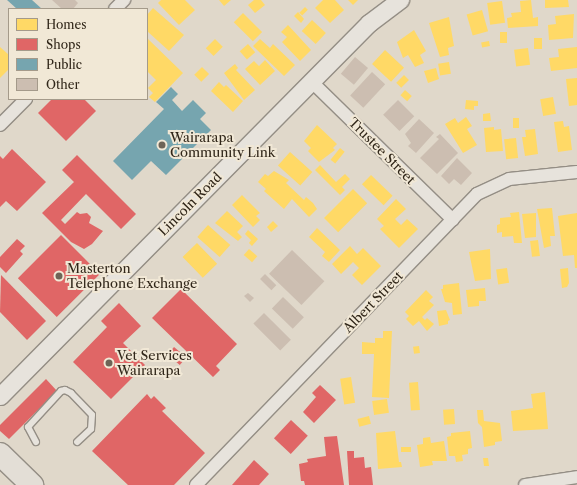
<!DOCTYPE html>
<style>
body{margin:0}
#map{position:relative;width:577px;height:485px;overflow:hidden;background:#e0d8ca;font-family:"Libre Caslon Text",serif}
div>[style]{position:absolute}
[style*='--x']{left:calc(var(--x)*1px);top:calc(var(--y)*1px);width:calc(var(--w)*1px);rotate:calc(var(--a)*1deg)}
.homes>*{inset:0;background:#ffd966;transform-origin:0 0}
.shops>*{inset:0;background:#e06666;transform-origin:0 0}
.public>*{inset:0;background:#76a5af}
.building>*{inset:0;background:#ccbeb1;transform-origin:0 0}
.roads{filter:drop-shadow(1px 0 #948e85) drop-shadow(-1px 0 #948e85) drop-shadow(0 1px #948e85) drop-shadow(0 -1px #948e85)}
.lane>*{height:6px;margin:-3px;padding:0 3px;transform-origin:3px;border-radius:3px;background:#e7e3dc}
.street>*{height:12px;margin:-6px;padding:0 6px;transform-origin:6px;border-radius:6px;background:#e7e3dc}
.secondary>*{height:17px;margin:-8.5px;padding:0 8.5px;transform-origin:8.5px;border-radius:8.5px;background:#e7e3dc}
.highway>*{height:22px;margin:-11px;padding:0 11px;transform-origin:11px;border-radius:11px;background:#e3ded6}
.dots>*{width:11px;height:11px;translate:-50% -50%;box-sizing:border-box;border:2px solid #f1e8d6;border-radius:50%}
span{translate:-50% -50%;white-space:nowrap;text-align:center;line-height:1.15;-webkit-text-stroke:4px #f1e8d6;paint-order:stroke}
.poi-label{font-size:13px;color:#302619}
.left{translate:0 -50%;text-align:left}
.street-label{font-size:13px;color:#302619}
.legend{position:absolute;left:8px;top:8px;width:140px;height:92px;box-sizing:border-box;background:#f1e8d6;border:1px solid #a49a8a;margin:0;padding:5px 7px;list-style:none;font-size:12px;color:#302619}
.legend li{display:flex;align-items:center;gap:8px;height:20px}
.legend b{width:20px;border:1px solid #a49a8a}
</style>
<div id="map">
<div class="homes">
<i style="clip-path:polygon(161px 0,185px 0,195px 10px,179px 25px,158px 3px)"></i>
<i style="clip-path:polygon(219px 0,231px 0,224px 6px)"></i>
<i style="clip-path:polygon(254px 0,261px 0,265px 5px,255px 13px,248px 5px)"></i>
<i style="clip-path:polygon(323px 0,335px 0,344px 10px,330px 23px,315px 8px)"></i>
<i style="clip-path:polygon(348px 0,358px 0,353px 5px)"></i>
<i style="clip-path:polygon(531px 0,533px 18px,538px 17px,538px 26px,508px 28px,507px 18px,512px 17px,511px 13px,521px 12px,520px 1px)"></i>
<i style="clip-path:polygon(545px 0,568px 0,569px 7px,545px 8px)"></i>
<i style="left:502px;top:1px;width:22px;height:15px;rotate:82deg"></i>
<i style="left:305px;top:7px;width:4px;height:8px;rotate:45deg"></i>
<i style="clip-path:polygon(153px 8px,184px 35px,169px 51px,147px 31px,147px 15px)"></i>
<i style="left:482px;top:10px;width:22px;height:16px;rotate:74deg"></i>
<i style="clip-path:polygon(298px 12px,304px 19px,301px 23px,294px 16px)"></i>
<i style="left:243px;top:13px;width:27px;height:13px;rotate:45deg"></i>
<i style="clip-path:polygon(574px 14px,573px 38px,549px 40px,548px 25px,556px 24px,555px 16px)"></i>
<i style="clip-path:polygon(449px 17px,454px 46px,448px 48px,449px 55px,440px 57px,429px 23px)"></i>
<i style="left:312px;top:20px;width:19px;height:15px;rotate:43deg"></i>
<i style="clip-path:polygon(288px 25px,311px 50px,300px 61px,282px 42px,287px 37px,281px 32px)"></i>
<i style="clip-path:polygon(414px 30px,426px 51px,420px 55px,424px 63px,415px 67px,408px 55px,403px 58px,397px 42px)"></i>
<i style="left:500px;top:32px;width:7px;height:11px"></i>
<i style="clip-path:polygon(147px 38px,183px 73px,155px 102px,149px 97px,153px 93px,148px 88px,156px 80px,147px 71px)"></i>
<i style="left:534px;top:38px;width:8px;height:11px"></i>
<i style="left:215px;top:39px;width:11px;height:13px;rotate:45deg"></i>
<i style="clip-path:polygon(260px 39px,270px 48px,273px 44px,295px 65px,284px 76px,253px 46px)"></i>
<i style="left:489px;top:41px;width:5px;height:8px;rotate:79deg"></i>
<i style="left:248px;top:44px;width:11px;height:11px;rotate:49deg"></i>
<i style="clip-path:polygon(0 47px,9px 55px,9px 69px,0 78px)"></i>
<i style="clip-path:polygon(577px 47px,577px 68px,551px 71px,549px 58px,559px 57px,558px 49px)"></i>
<i style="left:528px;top:48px;width:17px;height:14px;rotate:83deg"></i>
<i style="left:385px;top:50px;width:26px;height:19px;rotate:43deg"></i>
<i style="clip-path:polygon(265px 60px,275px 71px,260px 85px,245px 69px,254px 61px,259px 66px)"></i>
<i style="left:449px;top:62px;width:12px;height:11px;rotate:81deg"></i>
<i style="clip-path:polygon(235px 64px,238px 68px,236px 70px,255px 90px,244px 100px,224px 73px)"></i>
<i style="left:202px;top:67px;width:10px;height:11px;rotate:45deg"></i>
<i style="clip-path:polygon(436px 68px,439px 79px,428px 83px,424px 71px)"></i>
<i style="left:404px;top:75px;width:7px;height:11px;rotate:45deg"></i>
<i style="clip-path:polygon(577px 78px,577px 105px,569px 106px,566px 79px)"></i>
<i style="clip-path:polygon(219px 82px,224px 87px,226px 85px,243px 101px,233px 112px,211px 91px)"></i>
<i style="left:405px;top:90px;width:9px;height:7px;rotate:41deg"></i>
<i style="left:553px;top:97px;width:17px;height:13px;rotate:80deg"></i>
<i style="clip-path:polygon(466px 100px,478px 101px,478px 106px,474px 106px,474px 110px,465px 109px)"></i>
<i style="clip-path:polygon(490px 113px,491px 121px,483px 121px,483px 114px)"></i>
<i style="clip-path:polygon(466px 117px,472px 126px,467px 129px,477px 145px,463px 153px,445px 124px,455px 118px,458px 123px)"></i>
<i style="left:513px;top:118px;width:6px;height:10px"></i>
<i style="clip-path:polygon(563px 121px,564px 127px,569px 126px,572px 150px,558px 152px,554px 122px)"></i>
<i style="clip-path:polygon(317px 125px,337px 144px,333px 148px,335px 150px,319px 162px,308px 151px,311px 148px,304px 141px)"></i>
<i style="clip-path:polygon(494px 127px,494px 130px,501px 129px,503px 151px,486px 152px,484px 128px)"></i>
<i style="clip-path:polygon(535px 129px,538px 154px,525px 156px,522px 137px,526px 137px,525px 130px)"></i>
<i style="left:516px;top:138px;width:20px;height:12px;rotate:84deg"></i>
<i style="left:340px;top:148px;width:6px;height:15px;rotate:39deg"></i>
<i style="left:290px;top:152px;width:30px;height:18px;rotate:42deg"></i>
<i style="clip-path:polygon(320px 165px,336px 182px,345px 174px,350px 179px,342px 187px,345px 190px,340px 195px,315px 170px)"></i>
<i style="clip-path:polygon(274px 171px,289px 180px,286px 183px,304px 200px,306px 197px,313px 203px,317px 209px,309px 217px,292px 199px,284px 209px,264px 191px,266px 189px,258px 182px,265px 174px,268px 176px)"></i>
<i style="left:371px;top:175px;width:30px;height:13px;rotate:44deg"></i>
<i style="left:353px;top:189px;width:20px;height:41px;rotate:45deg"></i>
<i style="clip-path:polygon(242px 195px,260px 213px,256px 216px,260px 220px,253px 227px,232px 205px)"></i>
<i style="clip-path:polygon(396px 199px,406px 209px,395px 219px,401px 225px,407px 219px,418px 229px,399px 248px,380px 229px,384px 226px,377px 219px)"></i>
<i style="clip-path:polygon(552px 208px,555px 236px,550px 236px,551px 246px,544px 248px,537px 209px)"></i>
<i style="clip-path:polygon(227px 211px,243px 226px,237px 232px,242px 237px,238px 241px,215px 223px)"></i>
<i style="clip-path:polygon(519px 212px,522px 243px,514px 243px,513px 236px,502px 237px,502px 232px,497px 233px,497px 225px,500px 224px,500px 218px,511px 217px,510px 213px)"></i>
<i style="clip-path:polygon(536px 213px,536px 237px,525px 238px,522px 214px)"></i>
<i style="clip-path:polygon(577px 213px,577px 268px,575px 268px,574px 255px,563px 256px,558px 216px)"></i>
<i style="clip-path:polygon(273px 221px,278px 226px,271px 232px,267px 227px)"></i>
<i style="left:208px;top:225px;width:30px;height:16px;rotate:42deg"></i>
<i style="clip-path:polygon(317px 228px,340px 250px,329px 262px,322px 256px,325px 252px,309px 237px)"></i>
<i style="clip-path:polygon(248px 230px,258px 239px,252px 246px,249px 243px,251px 240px,245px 234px)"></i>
<i style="left:538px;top:240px;width:16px;height:8px;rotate:83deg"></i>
<i style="left:197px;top:243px;width:29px;height:20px;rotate:46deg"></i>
<i style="clip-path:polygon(350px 246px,357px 254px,363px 248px,381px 266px,362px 285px,352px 275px,359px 268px,353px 262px,341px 274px,332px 264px)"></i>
<i style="left:249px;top:249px;width:11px;height:8px;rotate:41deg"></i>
<i style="clip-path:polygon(490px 249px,491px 279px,475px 281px,469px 252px)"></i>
<i style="left:507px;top:268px;width:15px;height:11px;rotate:82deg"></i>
<i style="clip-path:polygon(568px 268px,569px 283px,567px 287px,562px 288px,560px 269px)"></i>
<i style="clip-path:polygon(459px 283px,462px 314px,453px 315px,452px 303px,445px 302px,441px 289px,443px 289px,443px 285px)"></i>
<i style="clip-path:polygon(485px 288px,486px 301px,479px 301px,479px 306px,468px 307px,466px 290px)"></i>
<i style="clip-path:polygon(426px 290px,433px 297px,429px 301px,434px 305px,422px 317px,425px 320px,427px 318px,434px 324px,427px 331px,419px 321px,413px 326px,406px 319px,409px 316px,405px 312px)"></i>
<i style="clip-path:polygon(446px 310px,450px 320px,448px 321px,448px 324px,439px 326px,437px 311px)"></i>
<i style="clip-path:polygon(383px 331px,392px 331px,389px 398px,372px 397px,374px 354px,362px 354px,362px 342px,375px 343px,375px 338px,383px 338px)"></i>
<i style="left:419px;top:346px;width:7px;height:6px;rotate:82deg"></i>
<i style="left:351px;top:377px;width:26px;height:11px;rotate:81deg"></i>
<i style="left:418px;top:382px;width:28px;height:9px;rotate:86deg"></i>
<i style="clip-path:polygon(545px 392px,548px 429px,513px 431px,511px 411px,533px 408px,531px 394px)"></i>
<i style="left:387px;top:399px;width:14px;height:15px;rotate:82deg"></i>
<i style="left:454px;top:409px;width:15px;height:11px;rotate:86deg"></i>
<i style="clip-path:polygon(477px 410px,483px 410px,484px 421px,500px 423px,502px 441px,495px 442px,495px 445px,484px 447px,482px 427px,478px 423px)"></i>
<i style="left:369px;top:416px;width:8px;height:12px;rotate:76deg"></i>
<i style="clip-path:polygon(395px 431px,399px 462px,401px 462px,402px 467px,378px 469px,376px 433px)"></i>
<i style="clip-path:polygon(470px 431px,472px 448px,468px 449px,468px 454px,462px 455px,463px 461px,456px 462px,455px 456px,449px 456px,447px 437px,451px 436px,451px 433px)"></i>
<i style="clip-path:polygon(430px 437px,431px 443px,444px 441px,447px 461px,432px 461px,433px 465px,420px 467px,417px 445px,423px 444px,423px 438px)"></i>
<i style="left:411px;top:447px;width:5px;height:10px;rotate:90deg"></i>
<i style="clip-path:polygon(483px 458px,488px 458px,489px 466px,484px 466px)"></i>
</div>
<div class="shops">
<i style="clip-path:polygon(52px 99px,84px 99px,96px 111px,66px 141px,38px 113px)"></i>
<i style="clip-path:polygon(12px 149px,46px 182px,17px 211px,6px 201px,0 207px,0 156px,3px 159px)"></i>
<i style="clip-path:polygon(77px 155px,136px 214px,121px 229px,86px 194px,61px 220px,65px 224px,77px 212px,80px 214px,87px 213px,91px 217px,89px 223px,103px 231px,92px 244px,84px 249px,71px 242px,42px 213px,74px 182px,62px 170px)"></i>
<i style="left:61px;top:235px;width:55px;height:61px;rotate:45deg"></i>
<i style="clip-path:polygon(17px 239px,25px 246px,20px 251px,23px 254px,6px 273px,0 267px,0 257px)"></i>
<i style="clip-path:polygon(1px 275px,46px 321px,27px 340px,0 312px)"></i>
<i style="clip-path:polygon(181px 289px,237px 344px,216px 366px,220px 370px,213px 377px,152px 318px)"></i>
<i style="clip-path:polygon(119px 303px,141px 326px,123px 343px,145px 365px,111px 399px,73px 362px,107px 327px,101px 321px)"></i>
<i style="left:174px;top:347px;width:16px;height:10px;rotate:40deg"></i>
<i style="clip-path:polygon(46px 379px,57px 391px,9px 439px,0 431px,0 425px)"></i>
<i style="clip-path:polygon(320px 385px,336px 400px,314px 423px,303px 412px,316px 397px,312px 393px)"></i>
<i style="clip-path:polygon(147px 394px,151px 399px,154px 396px,166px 408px,162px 411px,205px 453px,174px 485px,128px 485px,92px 451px)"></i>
<i style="left:291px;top:420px;width:23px;height:25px;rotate:43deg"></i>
<i style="clip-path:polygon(337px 436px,344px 485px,305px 485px,304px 481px,301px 481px,299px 464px,308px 462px,307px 459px,326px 456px,324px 437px)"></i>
<i style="clip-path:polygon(347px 451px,354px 451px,354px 458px,364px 457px,365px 468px,371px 467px,373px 485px,349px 485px)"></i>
<i style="clip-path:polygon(254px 460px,269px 474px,259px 485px,232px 485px)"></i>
</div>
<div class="public">
<i style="clip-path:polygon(7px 0,32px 0,42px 9px,17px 9px)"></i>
<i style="clip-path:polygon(171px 87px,178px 94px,172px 100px,182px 111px,193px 100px,206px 113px,200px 119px,211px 130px,166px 175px,151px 161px,132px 180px,113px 161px,164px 109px,156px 102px)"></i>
</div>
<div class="building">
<i style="clip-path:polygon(52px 0,75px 0,78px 3px,73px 9px,62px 9px)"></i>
<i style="left:355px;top:57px;width:17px;height:22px;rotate:40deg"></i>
<i style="left:372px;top:72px;width:18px;height:32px;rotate:43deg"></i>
<i style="left:398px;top:100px;width:23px;height:21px;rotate:45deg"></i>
<i style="clip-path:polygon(419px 119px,434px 133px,416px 153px,408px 146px,411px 143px,405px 134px)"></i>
<i style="clip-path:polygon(440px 134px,458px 153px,437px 174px,420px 158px,439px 139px,436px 137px)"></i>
<i style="clip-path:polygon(457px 158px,472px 173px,461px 185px,454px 179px,449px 184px,441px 176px)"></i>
<i style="left:292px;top:250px;width:45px;height:33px;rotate:44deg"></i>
<i style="left:265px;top:274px;width:16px;height:7px;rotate:45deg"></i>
<i style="clip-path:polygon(248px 293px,254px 298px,250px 302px,244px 296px)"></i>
<i style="left:283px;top:297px;width:29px;height:16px;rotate:44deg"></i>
<i style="left:264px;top:313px;width:38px;height:15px;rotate:45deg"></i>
</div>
<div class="roads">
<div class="lane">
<i style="--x:36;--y:442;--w:17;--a:-118"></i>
<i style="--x:28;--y:427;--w:49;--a:-47.5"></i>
<i style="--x:61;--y:391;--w:4;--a:-14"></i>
<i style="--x:65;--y:390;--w:7;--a:27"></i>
<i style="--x:71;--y:393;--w:30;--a:46"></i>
<i style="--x:92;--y:415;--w:14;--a:94"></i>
<i style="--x:91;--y:429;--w:19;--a:137"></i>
</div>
<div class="street">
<i style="--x:115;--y:9;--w:13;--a:-45"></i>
<i style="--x:312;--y:82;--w:197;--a:44.4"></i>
<i style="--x:0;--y:125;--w:37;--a:-45"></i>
<i style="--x:196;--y:485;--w:405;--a:-46"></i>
<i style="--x:477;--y:194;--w:35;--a:-25"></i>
<i style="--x:509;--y:179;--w:68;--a:-5.9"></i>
<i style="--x:525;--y:485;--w:53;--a:-8.7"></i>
</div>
<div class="secondary">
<i style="--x:0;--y:396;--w:525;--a:-45.31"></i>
<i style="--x:369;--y:23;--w:39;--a:-37"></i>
</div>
<div class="highway">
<i style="--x:0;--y:454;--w:45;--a:44.1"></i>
</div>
</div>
<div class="dots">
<i style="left:162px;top:145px;background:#6e6457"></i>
<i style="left:59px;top:276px;background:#6e6457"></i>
<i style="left:109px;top:363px;background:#6e6457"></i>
</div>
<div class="poi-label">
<span class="left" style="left:170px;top:145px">Wairarapa<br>Community Link</span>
<span class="left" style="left:67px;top:276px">Masterton<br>Telephone Exchange</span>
<span class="left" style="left:117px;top:363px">Vet Services<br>Wairarapa</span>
</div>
<div class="street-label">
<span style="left:382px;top:151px;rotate:45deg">Trustee Street</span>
<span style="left:190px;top:204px;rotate:-45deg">Lincoln Road</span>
<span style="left:373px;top:302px;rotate:-46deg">Albert Street</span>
</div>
<ul class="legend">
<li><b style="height:11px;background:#ffd966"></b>Homes</li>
<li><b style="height:11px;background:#e06666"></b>Shops</li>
<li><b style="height:11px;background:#76a5af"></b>Public</li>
<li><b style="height:11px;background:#ccbeb1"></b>Other</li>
</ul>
</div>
